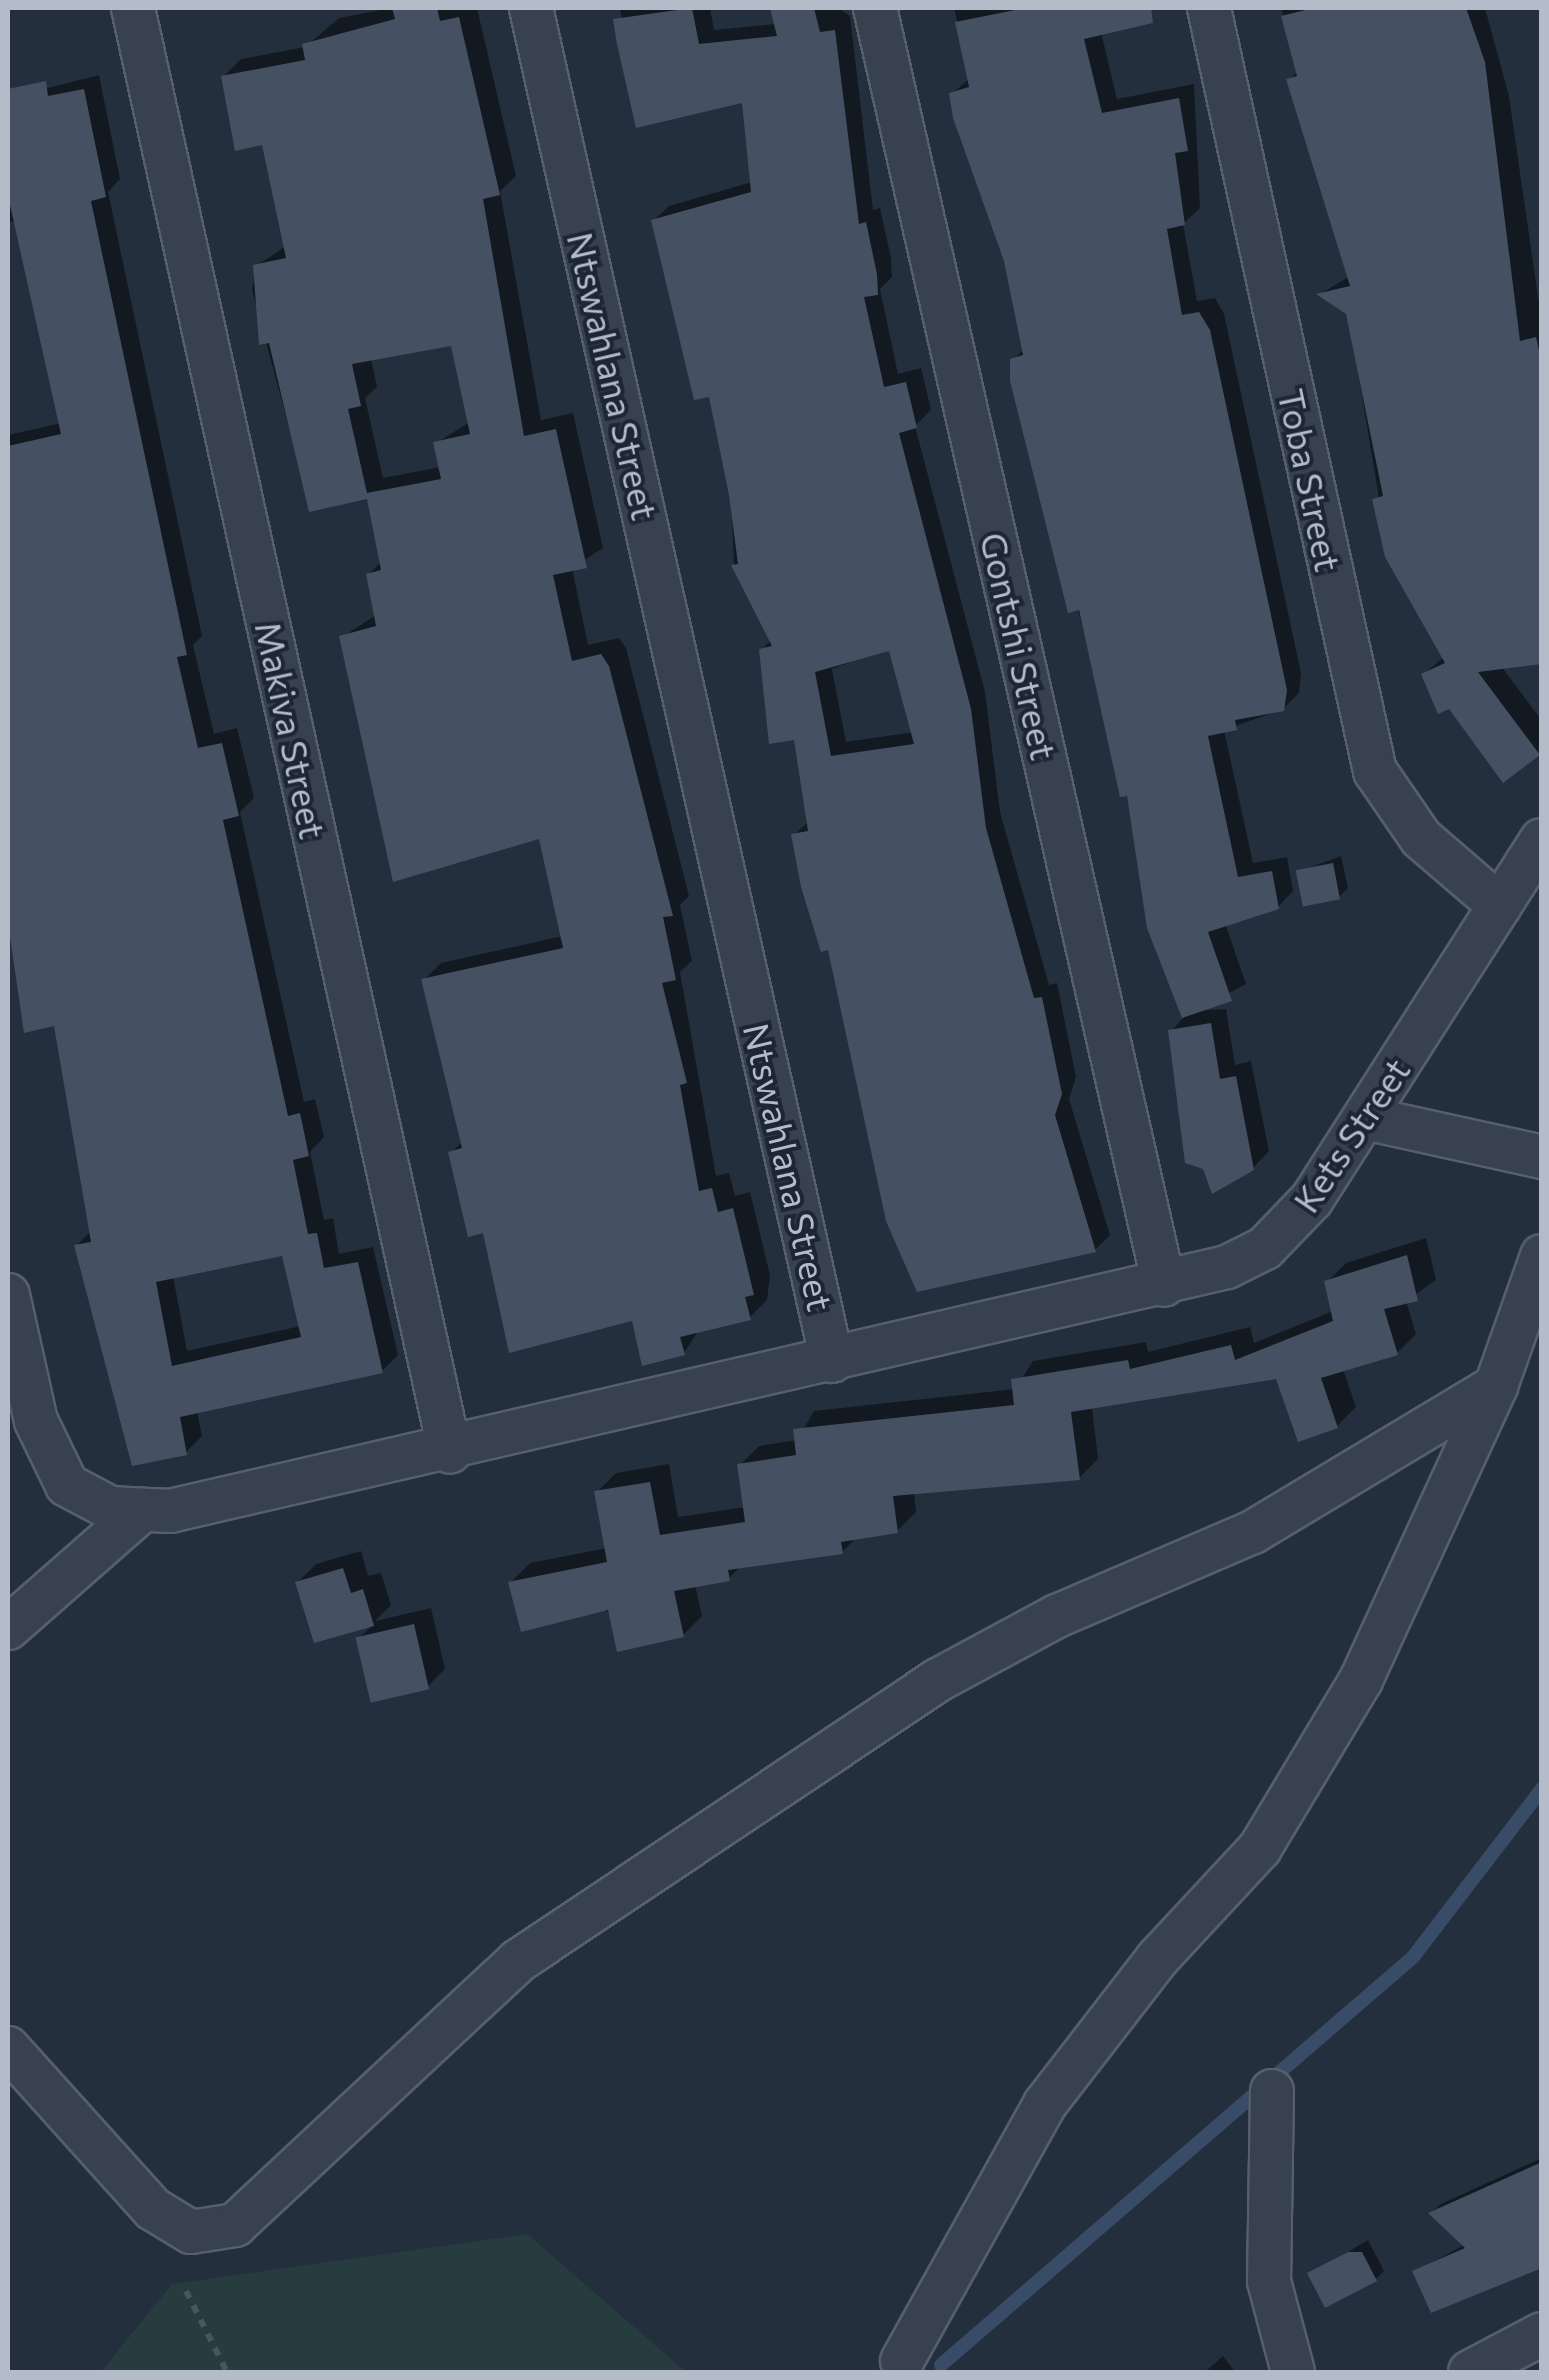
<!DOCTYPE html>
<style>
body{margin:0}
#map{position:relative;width:1549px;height:2380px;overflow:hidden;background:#242f3e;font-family:Commissioner,sans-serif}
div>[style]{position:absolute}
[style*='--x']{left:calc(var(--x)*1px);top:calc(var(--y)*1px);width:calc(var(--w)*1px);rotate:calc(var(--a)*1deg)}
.green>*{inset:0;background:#263c3f}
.shadow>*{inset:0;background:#0007}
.stream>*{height:14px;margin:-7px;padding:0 7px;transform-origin:7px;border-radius:7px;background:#394c67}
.building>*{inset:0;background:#455162;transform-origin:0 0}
.path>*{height:6px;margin-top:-3px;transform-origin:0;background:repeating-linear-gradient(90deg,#44595c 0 8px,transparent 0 16px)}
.roads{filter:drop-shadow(2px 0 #565f6c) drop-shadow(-2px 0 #565f6c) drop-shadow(0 2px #565f6c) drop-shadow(0 -2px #565f6c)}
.street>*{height:42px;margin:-21px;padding:0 21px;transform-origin:21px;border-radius:21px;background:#38414e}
span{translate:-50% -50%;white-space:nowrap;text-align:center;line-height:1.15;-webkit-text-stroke:8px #1d2633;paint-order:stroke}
.street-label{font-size:35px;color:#b4bcc9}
.frame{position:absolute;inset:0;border:10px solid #b4bcc9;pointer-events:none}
</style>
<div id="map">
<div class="green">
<i style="clip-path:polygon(527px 2234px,686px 2372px,101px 2372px,172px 2284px)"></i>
</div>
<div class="shadow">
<i style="clip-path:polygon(evenodd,391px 8px,477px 8px,516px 176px,500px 191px,541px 420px,573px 413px,603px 548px,572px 568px,588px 645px,619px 638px,626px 648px,689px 896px,680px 905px,692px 961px,680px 972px,716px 1176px,729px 1173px,735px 1196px,750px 1192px,770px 1275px,767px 1300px,749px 1318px,699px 1330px,684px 1353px,485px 1230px,451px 1153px,463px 1141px,424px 980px,441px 963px,563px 936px,541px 836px,342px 637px,376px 615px,369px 574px,382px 561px,369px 496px,311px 509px,252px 290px,256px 266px,286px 246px,264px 142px,224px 76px,241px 59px,305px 47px,339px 18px,391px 8px,453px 343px,470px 422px,436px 443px,441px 467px,383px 478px,365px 398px,377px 387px,371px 358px,453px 343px)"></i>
<i style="clip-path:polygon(evenodd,620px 8px,710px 8px,714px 30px,776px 24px,772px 8px,838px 8px,850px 16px,873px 210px,880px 208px,891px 258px,892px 277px,880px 289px,898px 374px,921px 368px,931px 410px,915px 426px,985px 692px,1000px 812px,1049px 985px,1057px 983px,1076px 1077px,1069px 1099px,1110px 1235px,1095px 1250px,830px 947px,794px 835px,809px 821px,796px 737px,761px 650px,772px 639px,734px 566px,731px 495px,711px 394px,653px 221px,669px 206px,752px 182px,744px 100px,638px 125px,620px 8px,891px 647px,914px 732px,846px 742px,832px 669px,891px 647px)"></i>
<i style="clip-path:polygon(954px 8px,1144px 8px,1101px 32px,1117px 99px,1194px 84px,1200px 208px,1183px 224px,1197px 301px,1215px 298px,1224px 314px,1301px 673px,1299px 693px,1283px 709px,1224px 730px,1253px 863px,1287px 857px,1293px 891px,1278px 907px,1225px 923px,1246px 984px,1195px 1011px,1226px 1009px,1235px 1065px,1251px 1061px,1269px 1151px,1253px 1168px,1171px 1031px,1184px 1017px,1013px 360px,1024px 349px,1007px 261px,952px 94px,970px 78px)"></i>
<i style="clip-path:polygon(1281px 8px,1485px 8px,1509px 96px,1542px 325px,1542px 661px,1501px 666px,1542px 721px,1538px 753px,1424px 674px,1445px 656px,1389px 558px,1348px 312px,1320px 294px,1350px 276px,1289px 80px,1298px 71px)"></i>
<i style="clip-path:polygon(evenodd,99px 75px,120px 179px,108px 192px,202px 636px,193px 645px,214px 734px,237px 728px,254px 798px,240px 812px,304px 1102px,315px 1099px,324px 1137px,310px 1152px,324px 1220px,333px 1218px,339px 1254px,373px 1247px,398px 1355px,382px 1371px,197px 1411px,202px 1436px,186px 1452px,133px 1463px,76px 1246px,91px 1231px,56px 1023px,26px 1030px,8px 904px,8px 435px,61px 423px,16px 221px,8px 222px,8px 98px,99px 75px,284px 1253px,301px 1326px,187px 1351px,173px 1276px,284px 1253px)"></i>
<i style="clip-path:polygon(1341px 856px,1348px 888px,1339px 897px,1298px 872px)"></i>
<i style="clip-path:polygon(1426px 1238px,1436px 1280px,1406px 1301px,1416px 1334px,1397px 1353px,1343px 1369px,1356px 1407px,1337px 1426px,1278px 1377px,1092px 1407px,1098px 1459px,1079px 1478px,914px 1492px,916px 1512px,897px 1531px,857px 1537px,842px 1552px,742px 1565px,728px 1579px,695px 1585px,702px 1616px,683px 1635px,511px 1582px,530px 1563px,607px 1548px,597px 1492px,616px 1473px,669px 1464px,678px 1517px,746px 1507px,740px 1465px,759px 1446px,797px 1440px,814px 1411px,1015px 1389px,1033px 1361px,1146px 1342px,1148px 1352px,1250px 1327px,1254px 1343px,1333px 1311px,1327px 1282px,1346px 1263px)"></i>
<i style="clip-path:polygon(361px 1551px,368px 1576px,381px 1573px,391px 1605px,375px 1621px,431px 1608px,445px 1669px,427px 1687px,359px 1638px,375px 1623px,316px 1640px,298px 1582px,316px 1564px)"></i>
<i style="clip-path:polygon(1542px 2158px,1542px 2215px,1415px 2272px,1464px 2245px,1431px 2213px,1441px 2204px)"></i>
<i style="clip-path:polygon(1368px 2240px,1384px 2271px,1376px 2279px,1310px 2274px)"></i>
<i style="clip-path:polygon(1223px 2356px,1235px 2372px,1205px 2372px)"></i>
</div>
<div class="stream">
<i style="--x:941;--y:2365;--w:624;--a:-40.84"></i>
<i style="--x:1413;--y:1957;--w:212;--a:-52.5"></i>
</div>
<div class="building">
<i style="clip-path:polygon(evenodd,392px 8px,437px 8px,440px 21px,459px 17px,500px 195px,483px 199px,524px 436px,556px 429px,587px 568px,553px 575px,572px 661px,601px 654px,609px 666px,673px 916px,663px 917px,676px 980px,662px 983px,687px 1083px,680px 1085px,699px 1191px,712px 1188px,718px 1212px,733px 1208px,754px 1295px,745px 1297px,751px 1320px,680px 1337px,685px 1355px,642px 1366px,632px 1321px,509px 1353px,483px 1233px,468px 1237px,448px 1152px,462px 1148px,421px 979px,563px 948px,539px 839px,393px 882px,339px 636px,376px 626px,366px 574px,381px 570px,367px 499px,309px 512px,269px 343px,259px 345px,253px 265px,286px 258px,262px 145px,235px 151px,221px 76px,305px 60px,302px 44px,395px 19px,392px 8px,451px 346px,470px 434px,433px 442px,441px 479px,367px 493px,348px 409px,361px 406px,352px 364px,451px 346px)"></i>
<i style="clip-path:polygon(evenodd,692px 8px,699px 44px,777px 36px,770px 8px,814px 8px,820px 32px,835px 30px,859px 224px,866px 222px,877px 274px,878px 295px,864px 297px,884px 387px,906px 382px,917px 428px,899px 433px,971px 709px,986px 828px,1034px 998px,1042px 997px,1062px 1094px,1055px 1115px,1096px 1252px,917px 1292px,886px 1221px,828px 950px,821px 952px,801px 887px,791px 834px,808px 831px,794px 740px,769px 744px,759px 649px,772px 646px,731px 565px,738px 564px,729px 495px,709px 397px,694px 400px,651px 220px,751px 192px,742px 103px,636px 128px,617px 44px,613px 19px,692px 8px,889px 651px,914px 744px,831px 756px,815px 672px,889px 651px)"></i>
<i style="clip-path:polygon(1026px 8px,1151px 8px,1153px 23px,1084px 39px,1102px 113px,1179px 98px,1188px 151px,1175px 153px,1185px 225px,1167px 229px,1182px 315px,1199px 312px,1210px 330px,1287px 690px,1284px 711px,1235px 720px,1237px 730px,1208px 736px,1238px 877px,1272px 871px,1279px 909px,1208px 932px,1232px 1001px,1182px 1018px,1147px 928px,1127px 796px,1120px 797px,1079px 610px,1068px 613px,1010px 381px,1010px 359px,1023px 355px,1004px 261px,953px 118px,949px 93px,969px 87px,955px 22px)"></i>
<i style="clip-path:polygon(1314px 8px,1466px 8px,1485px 62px,1520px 341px,1536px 337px,1542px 364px,1542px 664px,1478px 672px,1540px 755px,1503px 783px,1449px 709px,1438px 714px,1421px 674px,1445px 663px,1385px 557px,1372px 499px,1383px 496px,1346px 314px,1316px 294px,1350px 286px,1286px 79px,1297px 76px,1281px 16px)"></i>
<i style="clip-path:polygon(evenodd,46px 81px,48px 96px,84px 89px,106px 197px,91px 201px,187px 655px,177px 657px,198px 748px,222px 743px,239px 816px,223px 820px,288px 1116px,300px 1113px,309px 1156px,293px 1160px,308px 1234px,317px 1233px,324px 1268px,358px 1262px,383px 1373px,180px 1417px,187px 1455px,132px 1466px,74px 1245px,91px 1242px,54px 1026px,24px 1033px,8px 923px,8px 446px,61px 434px,8px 196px,8px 89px,46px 81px,282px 1256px,301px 1337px,172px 1366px,156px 1282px,282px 1256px)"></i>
<i style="left:1333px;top:863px;width:37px;height:38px;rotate:79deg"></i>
<i style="clip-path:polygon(1211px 1023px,1220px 1079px,1236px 1076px,1254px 1170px,1212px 1194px,1203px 1169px,1185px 1163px,1168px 1030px)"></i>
<i style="clip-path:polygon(1407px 1255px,1418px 1301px,1384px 1309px,1398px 1355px,1321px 1378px,1338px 1428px,1298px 1442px,1276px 1379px,1071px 1412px,1080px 1480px,893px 1496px,898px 1533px,841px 1542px,843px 1554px,728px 1570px,730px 1581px,674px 1591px,684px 1637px,617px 1652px,608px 1610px,521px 1632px,508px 1582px,607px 1562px,594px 1491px,650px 1482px,660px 1535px,745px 1522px,737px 1464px,796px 1455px,793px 1429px,1014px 1405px,1011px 1379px,1128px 1360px,1130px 1369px,1231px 1345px,1235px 1360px,1333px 1321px,1324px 1281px)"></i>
<i style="clip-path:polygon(343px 1568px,351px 1593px,363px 1589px,374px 1626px,314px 1643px,295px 1582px)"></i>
<i style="left:414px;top:1624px;width:67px;height:60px;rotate:77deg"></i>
<i style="clip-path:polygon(1542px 2162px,1542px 2268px,1431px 2313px,1412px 2271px,1465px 2248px,1428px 2213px)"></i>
<i style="clip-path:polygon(1348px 2252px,1362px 2252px,1377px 2281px,1325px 2308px,1307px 2273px)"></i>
</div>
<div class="path">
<i style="--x:186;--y:2291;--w:91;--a:63.2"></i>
</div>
<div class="roads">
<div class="street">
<i style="--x:133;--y:8;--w:1478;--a:77.62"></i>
<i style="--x:531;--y:8;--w:1386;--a:77.46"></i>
<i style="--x:875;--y:8;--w:1309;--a:77.25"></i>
<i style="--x:1209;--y:8;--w:781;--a:77.73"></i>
<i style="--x:1375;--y:771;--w:81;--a:55.5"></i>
<i style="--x:1421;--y:838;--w:104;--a:40.7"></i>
<i style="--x:1365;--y:1118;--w:181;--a:12.4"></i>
<i style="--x:8;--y:1295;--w:129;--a:77.5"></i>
<i style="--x:36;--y:1421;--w:71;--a:64.2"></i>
<i style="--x:67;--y:1485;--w:49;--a:28.1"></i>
<i style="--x:110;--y:1508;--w:60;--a:2.9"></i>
<i style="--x:170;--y:1511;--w:1085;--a:-13"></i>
<i style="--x:1227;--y:1267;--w:42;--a:-26.6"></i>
<i style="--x:1265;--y:1248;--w:68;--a:-46.2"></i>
<i style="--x:1312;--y:1199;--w:426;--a:-57.4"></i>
<i style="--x:8;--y:1628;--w:176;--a:-41.3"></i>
<i style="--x:8;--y:2048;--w:217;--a:48"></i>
<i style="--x:153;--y:2209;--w:44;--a:31.2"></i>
<i style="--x:191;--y:2232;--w:45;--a:-9"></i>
<i style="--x:235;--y:2225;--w:387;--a:-43"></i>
<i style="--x:518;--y:1961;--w:505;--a:-33.78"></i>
<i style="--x:938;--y:1680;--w:135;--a:-28.3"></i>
<i style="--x:1057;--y:1616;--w:213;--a:-23.2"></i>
<i style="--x:1253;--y:1532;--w:283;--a:-31"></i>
<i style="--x:1496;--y:1386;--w:138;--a:-70.5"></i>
<i style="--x:1272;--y:2091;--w:190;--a:90.9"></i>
<i style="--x:1269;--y:2281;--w:94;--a:75.2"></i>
<i style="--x:902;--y:2361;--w:294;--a:-60.9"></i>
<i style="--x:1045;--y:2104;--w:183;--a:-52.3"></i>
<i style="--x:1157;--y:1959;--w:151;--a:-47.1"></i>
<i style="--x:1260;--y:1848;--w:196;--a:-59"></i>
<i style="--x:1361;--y:1680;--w:324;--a:-65.3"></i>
<i style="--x:1470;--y:2372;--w:81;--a:-27.8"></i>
</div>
</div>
<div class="street-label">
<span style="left:613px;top:376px;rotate:77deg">Ntswahlana Street</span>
<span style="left:1310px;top:480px;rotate:78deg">Toba Street</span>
<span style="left:1019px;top:646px;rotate:77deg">Gontshi Street</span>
<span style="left:291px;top:730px;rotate:78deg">Makiva Street</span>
<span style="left:1351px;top:1135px;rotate:-56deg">Kets Street</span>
<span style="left:789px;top:1167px;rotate:77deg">Ntswahlana Street</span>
</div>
<div class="frame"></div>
</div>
